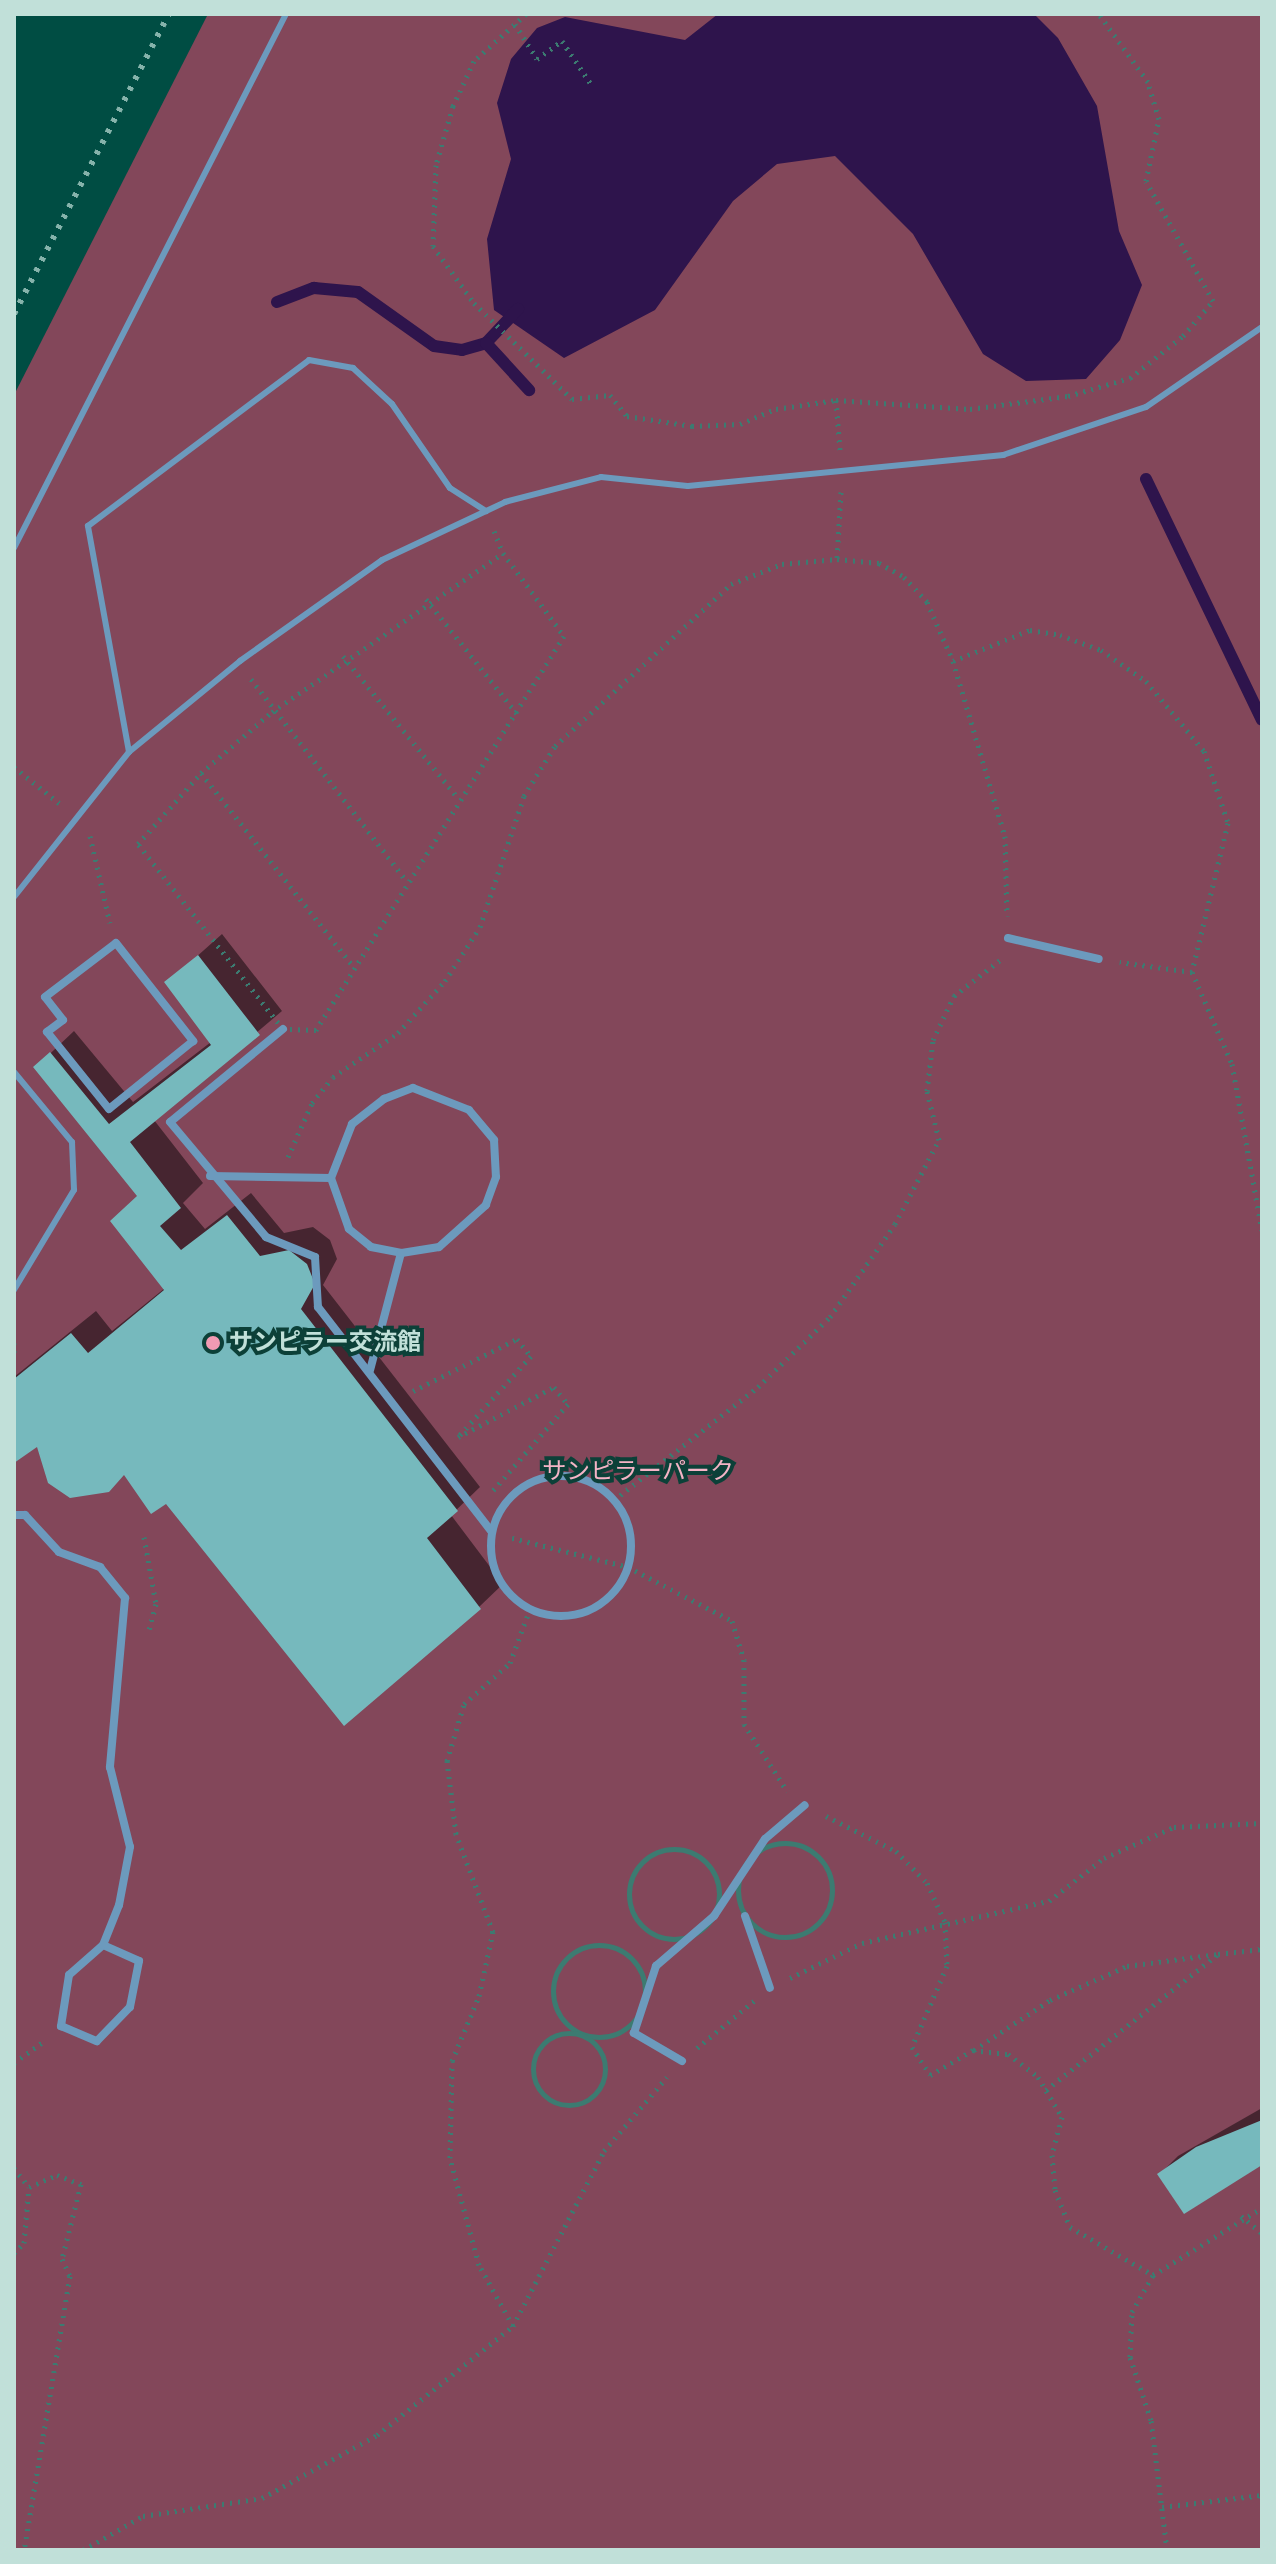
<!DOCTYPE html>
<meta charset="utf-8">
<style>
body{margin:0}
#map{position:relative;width:1276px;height:2564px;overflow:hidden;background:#004d43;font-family:"DejaVu Sans","Noto Sans JP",sans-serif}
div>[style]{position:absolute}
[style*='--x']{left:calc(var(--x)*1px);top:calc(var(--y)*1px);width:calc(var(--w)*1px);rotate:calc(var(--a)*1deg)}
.green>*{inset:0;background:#83475a}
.water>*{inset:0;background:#2e144c}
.shadow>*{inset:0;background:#0007}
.stream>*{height:12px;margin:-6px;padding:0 6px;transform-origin:6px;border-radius:6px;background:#2e144c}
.building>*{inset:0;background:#76b9bd}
.path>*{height:5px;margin-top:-2.5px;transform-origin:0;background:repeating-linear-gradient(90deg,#3c7b71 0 2px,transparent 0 8px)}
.path>.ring{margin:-2.5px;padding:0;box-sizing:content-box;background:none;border:5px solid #3c7b71;border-radius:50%}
.lane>*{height:6px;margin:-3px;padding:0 3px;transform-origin:3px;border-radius:3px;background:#6c9abd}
.street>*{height:8px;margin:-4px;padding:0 4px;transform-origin:4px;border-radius:4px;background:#6c9abd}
.street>.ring{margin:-4px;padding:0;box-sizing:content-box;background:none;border:8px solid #6c9abd;border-radius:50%}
.rail>*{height:6px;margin-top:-3px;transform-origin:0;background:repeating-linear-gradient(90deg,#86b3ab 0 4px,transparent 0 12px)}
.dots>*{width:22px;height:22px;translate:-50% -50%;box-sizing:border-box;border:4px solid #0c4038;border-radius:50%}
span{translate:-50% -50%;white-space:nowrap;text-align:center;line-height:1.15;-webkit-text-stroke:8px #0c4038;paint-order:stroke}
.poi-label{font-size:24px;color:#c1e0d9;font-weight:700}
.left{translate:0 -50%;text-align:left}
.park-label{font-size:24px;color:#f4b4c6}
.frame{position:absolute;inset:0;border:16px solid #c1e0d9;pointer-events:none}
</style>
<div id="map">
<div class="green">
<i style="clip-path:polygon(208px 14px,1262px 14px,1262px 2550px,14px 2550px,14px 395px)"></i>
</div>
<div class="water">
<i style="clip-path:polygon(718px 14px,1034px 14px,1058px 38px,1097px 106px,1119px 231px,1142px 285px,1120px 340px,1086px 379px,1026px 381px,983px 354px,913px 234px,835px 156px,777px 164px,733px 201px,655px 310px,564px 358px,494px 310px,487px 239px,511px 159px,497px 103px,511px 59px,537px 28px,565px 17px,685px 40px)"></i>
</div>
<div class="shadow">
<i style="clip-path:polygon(222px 934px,282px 1011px,154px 1120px,203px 1183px,183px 1203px,205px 1229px,251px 1193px,284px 1233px,313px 1227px,330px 1240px,337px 1259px,323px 1285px,480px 1487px,451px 1515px,503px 1584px,479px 1607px,167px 1502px,125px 1473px,38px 1444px,14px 1461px,14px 1377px,96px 1311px,112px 1331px,165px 1288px,139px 1195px,36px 1067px,74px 1031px,133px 1102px,211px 1042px,167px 983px)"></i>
<i style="clip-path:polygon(1262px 2108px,1262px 2163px,1160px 2174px,1178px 2156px)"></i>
</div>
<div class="stream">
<i style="--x:277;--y:302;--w:40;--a:-21"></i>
<i style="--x:314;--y:288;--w:44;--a:5.2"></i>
<i style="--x:358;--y:292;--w:93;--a:35.4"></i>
<i style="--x:434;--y:346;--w:28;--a:8"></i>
<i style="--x:462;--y:350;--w:25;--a:-16"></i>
<i style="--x:486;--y:343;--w:47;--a:-46.7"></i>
<i style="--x:486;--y:343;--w:64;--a:47.5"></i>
<i style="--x:1146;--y:479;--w:267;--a:64.3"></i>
</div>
<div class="building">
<i style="clip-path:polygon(198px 955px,260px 1035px,130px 1142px,181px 1208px,160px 1226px,181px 1250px,227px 1215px,260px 1256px,289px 1250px,307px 1264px,315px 1284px,301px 1309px,458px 1511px,427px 1538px,481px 1609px,344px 1726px,166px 1504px,151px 1514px,124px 1475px,109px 1492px,70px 1498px,48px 1483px,37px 1447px,14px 1463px,14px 1379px,71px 1333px,88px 1353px,164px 1290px,110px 1221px,137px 1196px,33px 1067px,50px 1052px,109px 1124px,211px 1045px,164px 982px)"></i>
<i style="clip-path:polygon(1262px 2120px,1262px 2165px,1184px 2214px,1157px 2174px,1196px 2147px)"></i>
</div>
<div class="path">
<i style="--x:526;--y:14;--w:70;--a:137.9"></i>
<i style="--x:474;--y:61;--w:50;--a:115"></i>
<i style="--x:453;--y:106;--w:61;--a:106.1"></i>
<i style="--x:436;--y:165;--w:81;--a:92.1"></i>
<i style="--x:433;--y:246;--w:70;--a:54.3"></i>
<i style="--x:474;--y:303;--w:137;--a:44.4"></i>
<i style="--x:572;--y:399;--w:38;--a:-6"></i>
<i style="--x:610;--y:395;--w:27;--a:51"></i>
<i style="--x:627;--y:416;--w:66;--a:8.7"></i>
<i style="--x:692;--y:426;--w:48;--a:-2.4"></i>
<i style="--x:740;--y:424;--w:39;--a:-23"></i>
<i style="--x:776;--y:409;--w:61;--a:-8.5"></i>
<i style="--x:836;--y:400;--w:134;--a:3.8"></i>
<i style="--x:970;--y:409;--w:99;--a:-7.6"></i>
<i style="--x:1068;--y:396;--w:65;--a:-16.2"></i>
<i style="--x:1130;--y:378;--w:68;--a:-38.4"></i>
<i style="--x:1183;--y:336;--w:46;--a:-49.4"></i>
<i style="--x:1213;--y:301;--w:137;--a:-119.2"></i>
<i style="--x:1146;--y:181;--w:63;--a:-78.2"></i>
<i style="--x:1159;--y:119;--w:39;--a:-107"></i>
<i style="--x:1148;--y:82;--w:84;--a:-125.8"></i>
<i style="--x:515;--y:24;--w:41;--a:57.8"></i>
<i style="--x:537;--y:59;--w:31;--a:-36"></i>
<i style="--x:562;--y:41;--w:52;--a:56"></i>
<i style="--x:836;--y:400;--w:50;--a:85.4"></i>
<i style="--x:841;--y:492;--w:67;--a:93.4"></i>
<i style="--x:837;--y:559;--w:42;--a:5.4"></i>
<i style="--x:879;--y:563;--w:29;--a:29"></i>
<i style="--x:904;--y:577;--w:34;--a:47"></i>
<i style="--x:927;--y:602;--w:64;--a:66.2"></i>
<i style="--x:953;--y:661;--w:83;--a:-21.9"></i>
<i style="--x:1030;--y:630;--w:30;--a:9"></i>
<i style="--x:1060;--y:635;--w:44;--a:20.1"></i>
<i style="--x:1101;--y:650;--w:55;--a:34.6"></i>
<i style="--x:1146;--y:681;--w:91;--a:50.4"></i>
<i style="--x:1204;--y:751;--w:76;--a:71.6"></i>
<i style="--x:1228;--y:823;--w:153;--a:103.6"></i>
<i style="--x:1192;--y:972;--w:73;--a:-172.1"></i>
<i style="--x:494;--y:531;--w:24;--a:68"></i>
<i style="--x:503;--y:553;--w:103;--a:53.7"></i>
<i style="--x:564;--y:636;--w:466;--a:122.2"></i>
<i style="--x:316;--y:1030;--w:33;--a:-178"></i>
<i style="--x:283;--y:1029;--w:235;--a:-128.1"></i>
<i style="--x:138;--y:844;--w:95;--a:-48.4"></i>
<i style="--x:201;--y:773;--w:94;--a:-40.7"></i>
<i style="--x:272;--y:712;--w:280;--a:-34.5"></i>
<i style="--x:426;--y:599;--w:147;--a:51.6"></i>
<i style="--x:343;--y:656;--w:181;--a:51"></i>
<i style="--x:953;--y:661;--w:183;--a:73.5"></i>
<i style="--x:1005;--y:836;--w:80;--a:88.6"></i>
<i style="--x:251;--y:679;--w:254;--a:52.4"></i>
<i style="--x:14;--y:767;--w:58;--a:38.7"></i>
<i style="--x:201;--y:773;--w:246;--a:51.8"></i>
<i style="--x:90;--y:836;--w:89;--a:77.1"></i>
<i style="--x:1192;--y:972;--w:100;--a:66.5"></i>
<i style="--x:1232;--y:1064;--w:169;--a:79.8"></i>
<i style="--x:288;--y:1157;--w:59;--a:-66"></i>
<i style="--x:312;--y:1103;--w:33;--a:-51"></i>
<i style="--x:333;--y:1077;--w:78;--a:-34.1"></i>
<i style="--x:398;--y:1033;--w:70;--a:-47.9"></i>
<i style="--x:445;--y:981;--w:64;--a:-57.1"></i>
<i style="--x:480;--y:927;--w:138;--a:-71.4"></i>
<i style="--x:524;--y:796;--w:59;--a:-58.2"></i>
<i style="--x:555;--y:746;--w:239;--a:-42.6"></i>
<i style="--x:731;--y:584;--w:55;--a:-21.4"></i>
<i style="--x:782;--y:564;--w:55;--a:-5.2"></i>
<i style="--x:14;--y:1343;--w:15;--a:90"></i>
<i style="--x:413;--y:1391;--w:116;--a:-26.6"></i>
<i style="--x:517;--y:1339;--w:22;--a:51"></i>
<i style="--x:531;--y:1356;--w:109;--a:132"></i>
<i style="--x:458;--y:1437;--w:108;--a:-27.5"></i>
<i style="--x:554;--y:1387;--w:22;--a:51"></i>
<i style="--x:568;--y:1404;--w:118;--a:130.9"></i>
<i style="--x:614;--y:1500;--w:183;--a:-38.1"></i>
<i style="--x:758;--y:1387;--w:100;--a:-44.2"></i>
<i style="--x:830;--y:1317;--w:113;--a:-55"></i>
<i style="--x:895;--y:1224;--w:95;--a:-62.4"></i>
<i style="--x:939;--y:1140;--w:50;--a:-103.8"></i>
<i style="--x:927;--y:1091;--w:51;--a:-83.3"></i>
<i style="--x:933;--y:1040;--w:49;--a:-64.5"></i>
<i style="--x:954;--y:996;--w:58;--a:-38"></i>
<i style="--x:144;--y:1537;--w:68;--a:79.8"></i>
<i style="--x:156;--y:1604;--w:27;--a:105"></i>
<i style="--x:512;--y:1538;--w:120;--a:14"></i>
<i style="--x:628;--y:1567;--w:117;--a:27.4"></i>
<i style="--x:732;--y:1621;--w:41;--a:72.9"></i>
<i style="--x:744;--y:1660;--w:64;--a:90"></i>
<i style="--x:744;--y:1724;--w:80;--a:57.3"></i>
<i style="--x:826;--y:1816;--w:78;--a:26.6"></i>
<i style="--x:896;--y:1851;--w:45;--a:45.9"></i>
<i style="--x:927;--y:1883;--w:43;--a:65.2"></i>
<i style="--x:945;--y:1922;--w:44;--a:87.4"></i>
<i style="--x:947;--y:1966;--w:88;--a:113.4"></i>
<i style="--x:912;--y:2047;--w:33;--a:57"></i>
<i style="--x:930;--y:2075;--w:50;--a:-30.2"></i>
<i style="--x:973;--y:2050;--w:35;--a:7"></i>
<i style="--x:1008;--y:2054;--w:38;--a:37"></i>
<i style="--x:1038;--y:2077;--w:47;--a:59"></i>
<i style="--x:1062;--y:2117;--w:39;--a:105"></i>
<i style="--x:1052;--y:2155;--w:35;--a:85"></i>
<i style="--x:1055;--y:2190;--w:40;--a:68"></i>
<i style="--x:1070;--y:2227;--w:96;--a:30"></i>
<i class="ring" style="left:738px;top:1843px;width:89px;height:89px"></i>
<i class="ring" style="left:629px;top:1849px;width:85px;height:85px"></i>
<i class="ring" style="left:553px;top:1945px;width:87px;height:87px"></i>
<i style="--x:790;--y:1978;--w:80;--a:-25.9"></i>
<i style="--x:862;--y:1943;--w:192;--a:-12.7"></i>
<i style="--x:1049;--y:1901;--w:70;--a:-38"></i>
<i style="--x:1104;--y:1858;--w:77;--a:-23.9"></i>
<i style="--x:1174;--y:1827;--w:88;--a:-2.6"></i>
<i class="ring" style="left:533px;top:2033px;width:67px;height:67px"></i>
<i style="--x:697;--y:2048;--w:74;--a:-39.5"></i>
<i style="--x:974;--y:2050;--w:91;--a:-33.3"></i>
<i style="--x:1050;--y:2000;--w:84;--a:-23.8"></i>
<i style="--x:1127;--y:1966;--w:92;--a:-7.5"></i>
<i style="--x:14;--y:2063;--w:39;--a:-36"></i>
<i style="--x:1046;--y:2090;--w:219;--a:-38.3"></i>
<i style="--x:1218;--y:1954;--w:44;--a:-6.5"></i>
<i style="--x:14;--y:2168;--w:24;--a:52"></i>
<i style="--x:1241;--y:2216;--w:27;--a:39"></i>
<i style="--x:14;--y:2253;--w:14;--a:-45"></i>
<i style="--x:24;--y:2243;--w:56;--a:-84.9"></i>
<i style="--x:29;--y:2187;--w:30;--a:-23"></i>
<i style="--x:57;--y:2175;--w:26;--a:21"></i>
<i style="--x:81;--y:2184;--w:77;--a:104.2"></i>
<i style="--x:62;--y:2259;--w:19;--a:65"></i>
<i style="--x:70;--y:2276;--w:278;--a:99.5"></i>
<i style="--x:513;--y:2326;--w:70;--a:-119.1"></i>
<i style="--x:479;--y:2265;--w:111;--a:-105.2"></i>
<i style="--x:450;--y:2158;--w:97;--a:-88.8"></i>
<i style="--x:452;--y:2061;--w:70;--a:-67.4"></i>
<i style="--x:479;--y:1996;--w:66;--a:-77.7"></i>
<i style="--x:493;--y:1932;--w:105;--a:-110.7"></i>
<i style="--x:456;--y:1834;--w:74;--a:-97"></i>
<i style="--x:447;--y:1761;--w:59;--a:-73.4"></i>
<i style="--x:464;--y:1704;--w:62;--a:-41.7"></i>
<i style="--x:510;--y:1663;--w:58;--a:-69.7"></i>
<i style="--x:1162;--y:2507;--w:101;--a:-6.8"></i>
<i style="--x:83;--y:2550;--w:69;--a:-29.5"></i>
<i style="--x:143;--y:2516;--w:120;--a:-8.6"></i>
<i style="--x:262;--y:2498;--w:131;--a:-28.7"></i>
<i style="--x:377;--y:2435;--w:174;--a:-38.7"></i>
<i style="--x:513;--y:2326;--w:197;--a:-62.5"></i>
<i style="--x:604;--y:2151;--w:97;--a:-49.6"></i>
<i style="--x:1167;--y:2550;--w:131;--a:-97"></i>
<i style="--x:1151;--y:2420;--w:66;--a:-108.4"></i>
<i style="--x:1130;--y:2357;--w:45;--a:-87.5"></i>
<i style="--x:1132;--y:2312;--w:43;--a:-60.4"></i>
<i style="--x:1153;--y:2275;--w:128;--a:-31.6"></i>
</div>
<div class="lane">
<i style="--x:14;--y:548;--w:599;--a:-63.01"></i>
<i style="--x:129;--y:752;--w:230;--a:-100.3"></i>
<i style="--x:88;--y:526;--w:276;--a:-36.9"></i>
<i style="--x:309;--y:360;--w:45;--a:10.3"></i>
<i style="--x:353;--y:368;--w:53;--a:42.7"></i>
<i style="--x:392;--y:404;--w:102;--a:55.4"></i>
<i style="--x:450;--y:488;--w:43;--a:32.6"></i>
<i style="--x:14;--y:897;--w:185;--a:-51.6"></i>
<i style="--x:129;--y:752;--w:144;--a:-39.3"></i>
<i style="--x:240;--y:661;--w:174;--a:-35.4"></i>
<i style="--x:382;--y:560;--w:136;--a:-25.2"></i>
<i style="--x:505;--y:502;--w:99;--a:-14.6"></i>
<i style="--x:601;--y:477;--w:87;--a:5.9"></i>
<i style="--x:688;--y:486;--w:317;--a:-5.6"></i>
<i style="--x:1003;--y:455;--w:151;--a:-18.6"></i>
<i style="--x:1146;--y:407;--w:141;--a:-34.6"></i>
<i style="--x:14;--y:1072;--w:91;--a:50.4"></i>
<i style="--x:72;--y:1142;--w:48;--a:87.6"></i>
<i style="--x:74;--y:1190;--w:117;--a:121"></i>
</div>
<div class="street">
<i style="--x:1008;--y:938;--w:93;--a:13"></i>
<i style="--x:116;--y:943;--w:125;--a:51.8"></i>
<i style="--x:193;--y:1041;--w:108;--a:141"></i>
<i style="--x:109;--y:1109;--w:99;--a:-128.8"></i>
<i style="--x:47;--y:1032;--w:20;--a:-37"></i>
<i style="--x:63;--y:1020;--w:29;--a:-128"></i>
<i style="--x:45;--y:997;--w:89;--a:-37.3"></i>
<i style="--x:283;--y:1029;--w:146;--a:140.5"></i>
<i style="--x:170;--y:1122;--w:150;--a:50.1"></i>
<i style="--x:266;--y:1237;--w:53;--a:22.2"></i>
<i style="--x:315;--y:1257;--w:50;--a:86.6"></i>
<i style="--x:318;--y:1307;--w:284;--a:52.3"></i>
<i style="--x:210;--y:1176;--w:121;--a:0.9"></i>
<i style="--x:331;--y:1178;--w:54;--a:70.6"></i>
<i style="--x:349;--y:1229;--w:28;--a:39"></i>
<i style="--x:371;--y:1247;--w:31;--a:11"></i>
<i style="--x:401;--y:1253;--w:121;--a:104.8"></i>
<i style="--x:331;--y:1178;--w:58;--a:-68.7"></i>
<i style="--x:352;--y:1124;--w:41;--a:-38"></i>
<i style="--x:384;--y:1099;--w:31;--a:-21"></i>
<i style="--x:413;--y:1088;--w:60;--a:21.4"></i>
<i style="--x:469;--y:1110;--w:39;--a:50"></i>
<i style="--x:494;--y:1140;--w:37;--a:87"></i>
<i style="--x:496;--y:1177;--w:30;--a:110"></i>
<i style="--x:486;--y:1205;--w:63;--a:138.2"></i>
<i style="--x:439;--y:1247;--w:38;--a:171"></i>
<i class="ring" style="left:491px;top:1476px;width:132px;height:132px"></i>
<i style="--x:14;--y:1515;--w:11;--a:0"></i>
<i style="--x:25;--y:1515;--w:50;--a:47.4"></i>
<i style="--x:59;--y:1552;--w:44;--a:20.1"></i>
<i style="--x:100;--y:1567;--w:40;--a:51"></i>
<i style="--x:125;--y:1598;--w:170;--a:95.1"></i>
<i style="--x:110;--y:1767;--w:82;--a:76"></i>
<i style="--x:130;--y:1847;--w:59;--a:100.7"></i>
<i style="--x:119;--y:1905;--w:43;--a:111.8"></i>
<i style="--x:103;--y:1945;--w:45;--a:138.6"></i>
<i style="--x:69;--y:1975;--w:52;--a:98.9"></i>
<i style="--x:61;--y:2026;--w:39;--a:23"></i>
<i style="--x:97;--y:2041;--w:47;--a:-45.9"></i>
<i style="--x:130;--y:2007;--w:47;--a:-78.9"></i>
<i style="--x:139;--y:1961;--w:39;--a:-156"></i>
<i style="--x:745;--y:1916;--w:76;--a:70.9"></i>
<i style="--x:682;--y:2061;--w:56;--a:-149.7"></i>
<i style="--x:634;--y:2033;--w:71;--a:-71.8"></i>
<i style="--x:656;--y:1966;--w:77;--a:-40.8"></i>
<i style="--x:714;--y:1916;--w:92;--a:-56.5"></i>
<i style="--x:765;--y:1839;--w:52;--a:-40.4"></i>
</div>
<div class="rail">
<i style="--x:14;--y:314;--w:338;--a:-62.7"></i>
</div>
<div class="dots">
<i style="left:213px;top:1343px;background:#f19ab3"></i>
</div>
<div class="poi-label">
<span class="left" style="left:229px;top:1343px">サンピラー交流館</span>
</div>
<div class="park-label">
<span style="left:638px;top:1472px">サンピラーパーク</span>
</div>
<div class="frame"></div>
</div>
